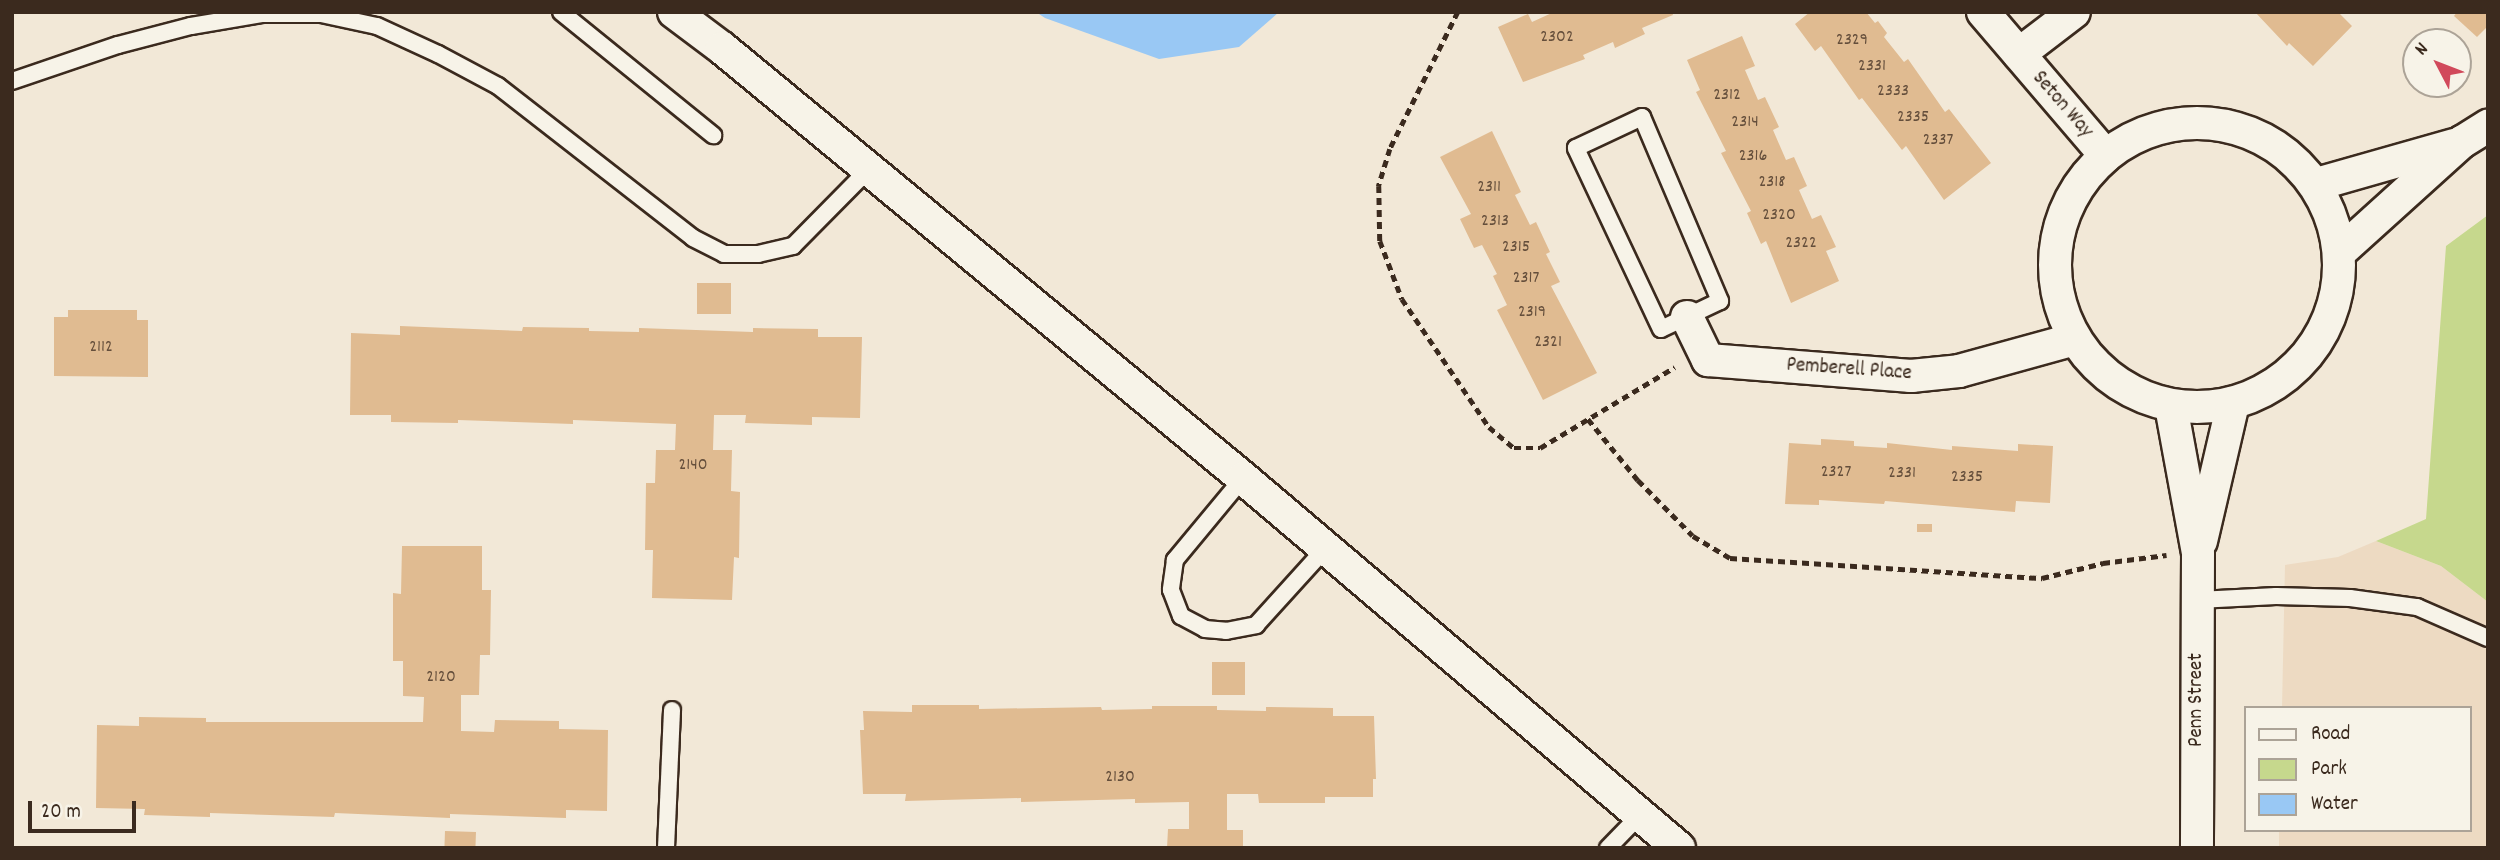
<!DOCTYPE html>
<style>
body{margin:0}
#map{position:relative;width:2500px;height:860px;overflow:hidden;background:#f2e8d7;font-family:Dekko,sans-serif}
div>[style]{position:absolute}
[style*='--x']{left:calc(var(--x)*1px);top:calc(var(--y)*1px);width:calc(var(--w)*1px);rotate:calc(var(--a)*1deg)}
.built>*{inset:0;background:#eddac2}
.green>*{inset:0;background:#c6d88d}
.water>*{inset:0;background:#99c8f4}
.building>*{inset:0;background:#e0bb91;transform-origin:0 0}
.path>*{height:4.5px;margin-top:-2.25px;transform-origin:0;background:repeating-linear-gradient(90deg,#3b2a1e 0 7px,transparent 0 12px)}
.roads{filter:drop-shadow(2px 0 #3b2a1e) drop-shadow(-2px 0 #3b2a1e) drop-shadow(0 2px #3b2a1e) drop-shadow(0 -2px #3b2a1e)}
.lane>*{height:16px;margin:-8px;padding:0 8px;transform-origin:8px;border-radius:8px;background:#f7f3e8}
.street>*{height:32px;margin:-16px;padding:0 16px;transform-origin:16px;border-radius:16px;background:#f7f3e8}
.street>.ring{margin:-16px;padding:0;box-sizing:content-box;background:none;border:32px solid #f7f3e8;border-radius:50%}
span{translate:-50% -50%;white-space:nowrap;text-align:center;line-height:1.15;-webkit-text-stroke:6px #f7f3e8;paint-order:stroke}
.number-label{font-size:18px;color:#644e3b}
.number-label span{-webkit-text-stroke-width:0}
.street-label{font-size:21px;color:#3b2a1e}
.frame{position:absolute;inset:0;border:14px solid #3b2a1e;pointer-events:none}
.legend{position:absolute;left:2244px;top:706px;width:228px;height:126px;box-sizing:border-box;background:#f7f3e8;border:2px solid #aca397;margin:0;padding:9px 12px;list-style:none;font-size:21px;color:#3b2a1e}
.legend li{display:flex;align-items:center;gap:14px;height:35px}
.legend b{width:35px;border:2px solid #aca397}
.north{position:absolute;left:2402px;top:28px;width:70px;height:70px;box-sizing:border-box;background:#f7f3e8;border:2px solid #aca397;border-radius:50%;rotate:312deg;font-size:19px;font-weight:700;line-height:28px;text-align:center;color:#3b2a1e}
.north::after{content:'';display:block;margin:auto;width:24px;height:32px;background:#d1495b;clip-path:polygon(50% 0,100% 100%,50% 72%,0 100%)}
.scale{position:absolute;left:28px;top:801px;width:108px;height:32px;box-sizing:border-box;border:4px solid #3b2a1e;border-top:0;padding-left:9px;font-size:21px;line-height:24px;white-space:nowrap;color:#3b2a1e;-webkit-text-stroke:5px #f7f3e8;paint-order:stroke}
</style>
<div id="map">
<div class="built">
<i style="clip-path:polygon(2376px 541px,2441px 566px,2488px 602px,2488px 848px,2279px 848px,2279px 830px,2470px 830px,2470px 708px,2282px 708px,2285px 565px,2338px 557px)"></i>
</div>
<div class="green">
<i style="clip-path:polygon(2488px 215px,2488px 602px,2441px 566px,2376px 541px,2426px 519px,2446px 246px)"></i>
</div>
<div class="water">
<i style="clip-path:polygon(1036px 12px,1279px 12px,1239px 47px,1159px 59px,1045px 18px)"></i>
</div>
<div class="building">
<i style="clip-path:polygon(1554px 12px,1672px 12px,1673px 15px,1642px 28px,1645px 34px,1615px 48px,1613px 42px,1583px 55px,1585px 59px,1523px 82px,1498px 27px,1528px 14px,1532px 22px)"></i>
<i style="clip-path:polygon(1810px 12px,1866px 12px,1875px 23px,1878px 21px,1887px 33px,1884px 37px,1904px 62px,1908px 59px,1945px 112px,1949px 109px,1991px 163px,1944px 200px,1906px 146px,1902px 150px,1862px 98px,1859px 100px,1821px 46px,1815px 51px,1795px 24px)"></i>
<i style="clip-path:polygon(2255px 12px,2338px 12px,2352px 26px,2313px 66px,2289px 43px,2287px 46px)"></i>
<i style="clip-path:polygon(2457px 12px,2488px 12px,2488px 26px,2477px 37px,2454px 16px)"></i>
<i style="clip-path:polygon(1742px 36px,1755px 66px,1745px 70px,1758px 100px,1765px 97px,1779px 127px,1773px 130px,1786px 160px,1794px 157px,1807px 186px,1799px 190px,1812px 219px,1821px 215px,1836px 247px,1826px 251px,1839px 281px,1791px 303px,1766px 241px,1761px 244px,1747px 213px,1751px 211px,1721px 153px,1726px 151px,1696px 92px,1700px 90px,1687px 60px)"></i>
<i style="clip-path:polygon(1492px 131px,1521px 192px,1515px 195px,1530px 225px,1536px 222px,1550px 252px,1546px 254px,1560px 282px,1551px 286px,1597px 373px,1543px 400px,1497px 310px,1507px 305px,1493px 276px,1497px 274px,1482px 245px,1474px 248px,1460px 219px,1471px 214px,1440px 157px)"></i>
<i style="left:697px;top:283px;width:34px;height:31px"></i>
<i style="clip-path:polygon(68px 310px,137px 310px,137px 320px,148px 320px,148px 377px,54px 376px,54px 317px,68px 317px)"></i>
<i style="clip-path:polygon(400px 326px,522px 331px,523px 327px,589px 328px,589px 331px,639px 332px,639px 328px,753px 332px,753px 328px,818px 329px,818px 337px,862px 337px,860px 418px,812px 417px,812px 425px,745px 423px,746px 415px,714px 415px,713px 450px,732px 450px,731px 491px,740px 492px,739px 558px,734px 557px,732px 600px,652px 598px,653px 550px,645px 550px,646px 483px,655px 483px,656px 450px,675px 450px,676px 424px,573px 420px,573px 424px,458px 420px,458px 423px,391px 422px,391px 415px,350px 415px,351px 333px,400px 335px)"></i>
<i style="clip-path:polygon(1821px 439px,1854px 441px,1854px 446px,1887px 448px,1887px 443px,1952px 450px,1952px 446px,2018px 451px,2018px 444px,2053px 446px,2050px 503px,2016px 501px,2015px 512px,1885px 501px,1884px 504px,1819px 500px,1819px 505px,1785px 504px,1789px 443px,1821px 445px)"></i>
<i style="left:1917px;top:524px;width:15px;height:8px"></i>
<i style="clip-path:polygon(402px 546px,482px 546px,482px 590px,491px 590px,490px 655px,480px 655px,479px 695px,461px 695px,461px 731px,494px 732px,495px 720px,559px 721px,559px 729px,608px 730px,607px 811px,566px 810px,566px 818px,450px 814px,450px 818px,335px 813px,334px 817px,210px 813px,210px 817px,144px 815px,145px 809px,96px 808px,97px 725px,139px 726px,139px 717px,206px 718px,206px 722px,423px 722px,424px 697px,403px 696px,403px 661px,393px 661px,393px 593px,401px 594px)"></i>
<i style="left:1212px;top:662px;width:33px;height:33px"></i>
<i style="clip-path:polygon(912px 705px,979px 705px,979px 709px,1101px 707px,1102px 710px,1152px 709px,1152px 706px,1217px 706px,1217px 710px,1266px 711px,1266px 707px,1333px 708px,1333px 716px,1374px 716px,1376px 779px,1373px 779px,1373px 797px,1325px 797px,1325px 803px,1259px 803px,1258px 794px,1227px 794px,1227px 830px,1243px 830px,1243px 848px,1167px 848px,1168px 829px,1189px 829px,1189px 802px,1135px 803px,1135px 799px,1021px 802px,1021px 798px,905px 801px,906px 794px,863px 794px,860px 730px,864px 730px,863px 711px,912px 712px)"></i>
<i style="left:445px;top:831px;width:31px;height:17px;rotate:2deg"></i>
</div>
<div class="path">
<i style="--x:1458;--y:12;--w:153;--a:116.4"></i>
<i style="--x:1390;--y:149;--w:39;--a:107"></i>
<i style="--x:1379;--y:186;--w:55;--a:89"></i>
<i style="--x:1380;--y:241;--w:62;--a:69.2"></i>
<i style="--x:1402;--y:299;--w:155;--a:55.8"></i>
<i style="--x:1489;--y:427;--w:33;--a:40"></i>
<i style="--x:1514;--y:448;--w:26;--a:0"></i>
<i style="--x:1540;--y:448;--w:157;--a:-31"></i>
<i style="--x:1588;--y:419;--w:79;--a:50.7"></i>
<i style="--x:1638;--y:480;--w:78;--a:45.5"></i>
<i style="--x:1693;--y:536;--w:43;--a:30.7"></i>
<i style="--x:1730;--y:558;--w:313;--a:3.7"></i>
<i style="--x:2042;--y:578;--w:63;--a:-13.8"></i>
<i style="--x:2103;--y:563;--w:64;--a:-7.2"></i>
</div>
<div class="roads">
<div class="lane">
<i style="--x:561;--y:12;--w:196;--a:39"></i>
<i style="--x:12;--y:81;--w:112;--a:-18.8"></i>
<i style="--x:118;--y:45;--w:75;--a:-14.6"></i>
<i style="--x:191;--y:26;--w:73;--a:-9.5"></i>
<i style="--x:263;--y:14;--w:58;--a:0"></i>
<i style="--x:321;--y:14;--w:57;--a:12.1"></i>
<i style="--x:377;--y:26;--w:67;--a:24.7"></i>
<i style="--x:438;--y:54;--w:68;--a:28.1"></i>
<i style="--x:498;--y:86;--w:247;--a:37.9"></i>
<i style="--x:693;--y:238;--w:35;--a:27"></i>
<i style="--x:724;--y:254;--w:34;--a:0"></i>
<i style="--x:758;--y:254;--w:36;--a:-13"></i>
<i style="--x:793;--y:246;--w:107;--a:-45.4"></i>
<i style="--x:1642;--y:117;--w:200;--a:67"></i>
<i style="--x:1720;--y:301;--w:65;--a:154.6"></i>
<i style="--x:1661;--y:329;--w:200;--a:-115.2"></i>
<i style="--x:1576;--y:148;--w:73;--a:-25.2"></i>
<i style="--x:1243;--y:478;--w:107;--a:129.7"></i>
<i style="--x:1175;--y:560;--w:30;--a:98"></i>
<i style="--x:1171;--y:590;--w:28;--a:69"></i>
<i style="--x:1181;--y:616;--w:27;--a:28"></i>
<i style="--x:1205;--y:629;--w:21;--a:5"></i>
<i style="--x:1226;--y:631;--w:31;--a:-11"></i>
<i style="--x:1256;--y:625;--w:101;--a:-47.8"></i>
<i style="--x:2198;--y:600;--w:78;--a:-2.9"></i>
<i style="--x:2276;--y:596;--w:74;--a:1.5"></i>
<i style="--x:2350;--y:598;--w:68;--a:7.7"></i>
<i style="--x:2417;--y:607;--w:77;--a:23.6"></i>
<i style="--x:666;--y:848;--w:138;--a:-87.5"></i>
<i style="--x:1608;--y:848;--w:46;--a:-45.9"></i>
</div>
<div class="street">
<i style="--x:674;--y:12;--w:60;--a:36.9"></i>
<i style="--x:722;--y:48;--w:676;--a:39.53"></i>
<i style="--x:1243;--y:478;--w:572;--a:40.32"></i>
<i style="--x:1983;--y:12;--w:189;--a:49.5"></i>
<i style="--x:2019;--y:54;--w:69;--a:-37.4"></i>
<i class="ring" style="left:2055px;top:123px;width:252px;height:252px"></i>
<i style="--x:2317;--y:184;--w:142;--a:-15.9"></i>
<i style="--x:2339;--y:253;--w:166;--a:-42.1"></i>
<i style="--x:2462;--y:142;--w:31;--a:-32"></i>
<i style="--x:1687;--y:317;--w:48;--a:64"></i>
<i style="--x:1708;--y:360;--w:204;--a:4.5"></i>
<i style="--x:1911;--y:376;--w:48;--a:-5.9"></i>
<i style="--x:1959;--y:371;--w:120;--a:-15.4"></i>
<i style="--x:2171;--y:406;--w:149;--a:79.6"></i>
<i style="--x:2198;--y:553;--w:295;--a:90.2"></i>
<i style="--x:2201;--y:541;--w:142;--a:-76.9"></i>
</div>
</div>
<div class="number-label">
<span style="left:1557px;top:38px">2302</span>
<span style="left:1852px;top:41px">2329</span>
<span style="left:1872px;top:67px">2331</span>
<span style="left:1893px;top:92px">2333</span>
<span style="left:1727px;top:96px">2312</span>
<span style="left:1913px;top:118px">2335</span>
<span style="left:1745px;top:123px">2314</span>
<span style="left:1938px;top:141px">2337</span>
<span style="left:1753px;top:157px">2316</span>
<span style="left:1772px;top:183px">2318</span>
<span style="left:1489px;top:188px">2311</span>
<span style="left:1779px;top:216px">2320</span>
<span style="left:1495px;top:222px">2313</span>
<span style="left:1801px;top:244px">2322</span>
<span style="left:1516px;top:248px">2315</span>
<span style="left:1526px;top:279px">2317</span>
<span style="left:1532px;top:313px">2319</span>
<span style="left:1548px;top:343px">2321</span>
<span style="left:101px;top:348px">2112</span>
<span style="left:693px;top:466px">2140</span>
<span style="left:1836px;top:473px">2327</span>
<span style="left:1902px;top:474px">2331</span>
<span style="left:1967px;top:478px">2335</span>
<span style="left:441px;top:678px">2120</span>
<span style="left:1120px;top:778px">2130</span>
</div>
<div class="street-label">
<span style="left:2062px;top:105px;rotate:49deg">Seton Way</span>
<span style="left:1849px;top:370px;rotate:4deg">Pemberell Place</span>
<span style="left:2197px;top:700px;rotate:-90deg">Penn Street</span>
</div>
<div class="frame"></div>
<ul class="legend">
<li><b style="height:9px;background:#f7f3e8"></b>Road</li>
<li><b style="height:19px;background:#c6d88d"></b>Park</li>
<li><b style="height:19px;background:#99c8f4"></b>Water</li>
</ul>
<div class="north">N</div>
<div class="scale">20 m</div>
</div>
